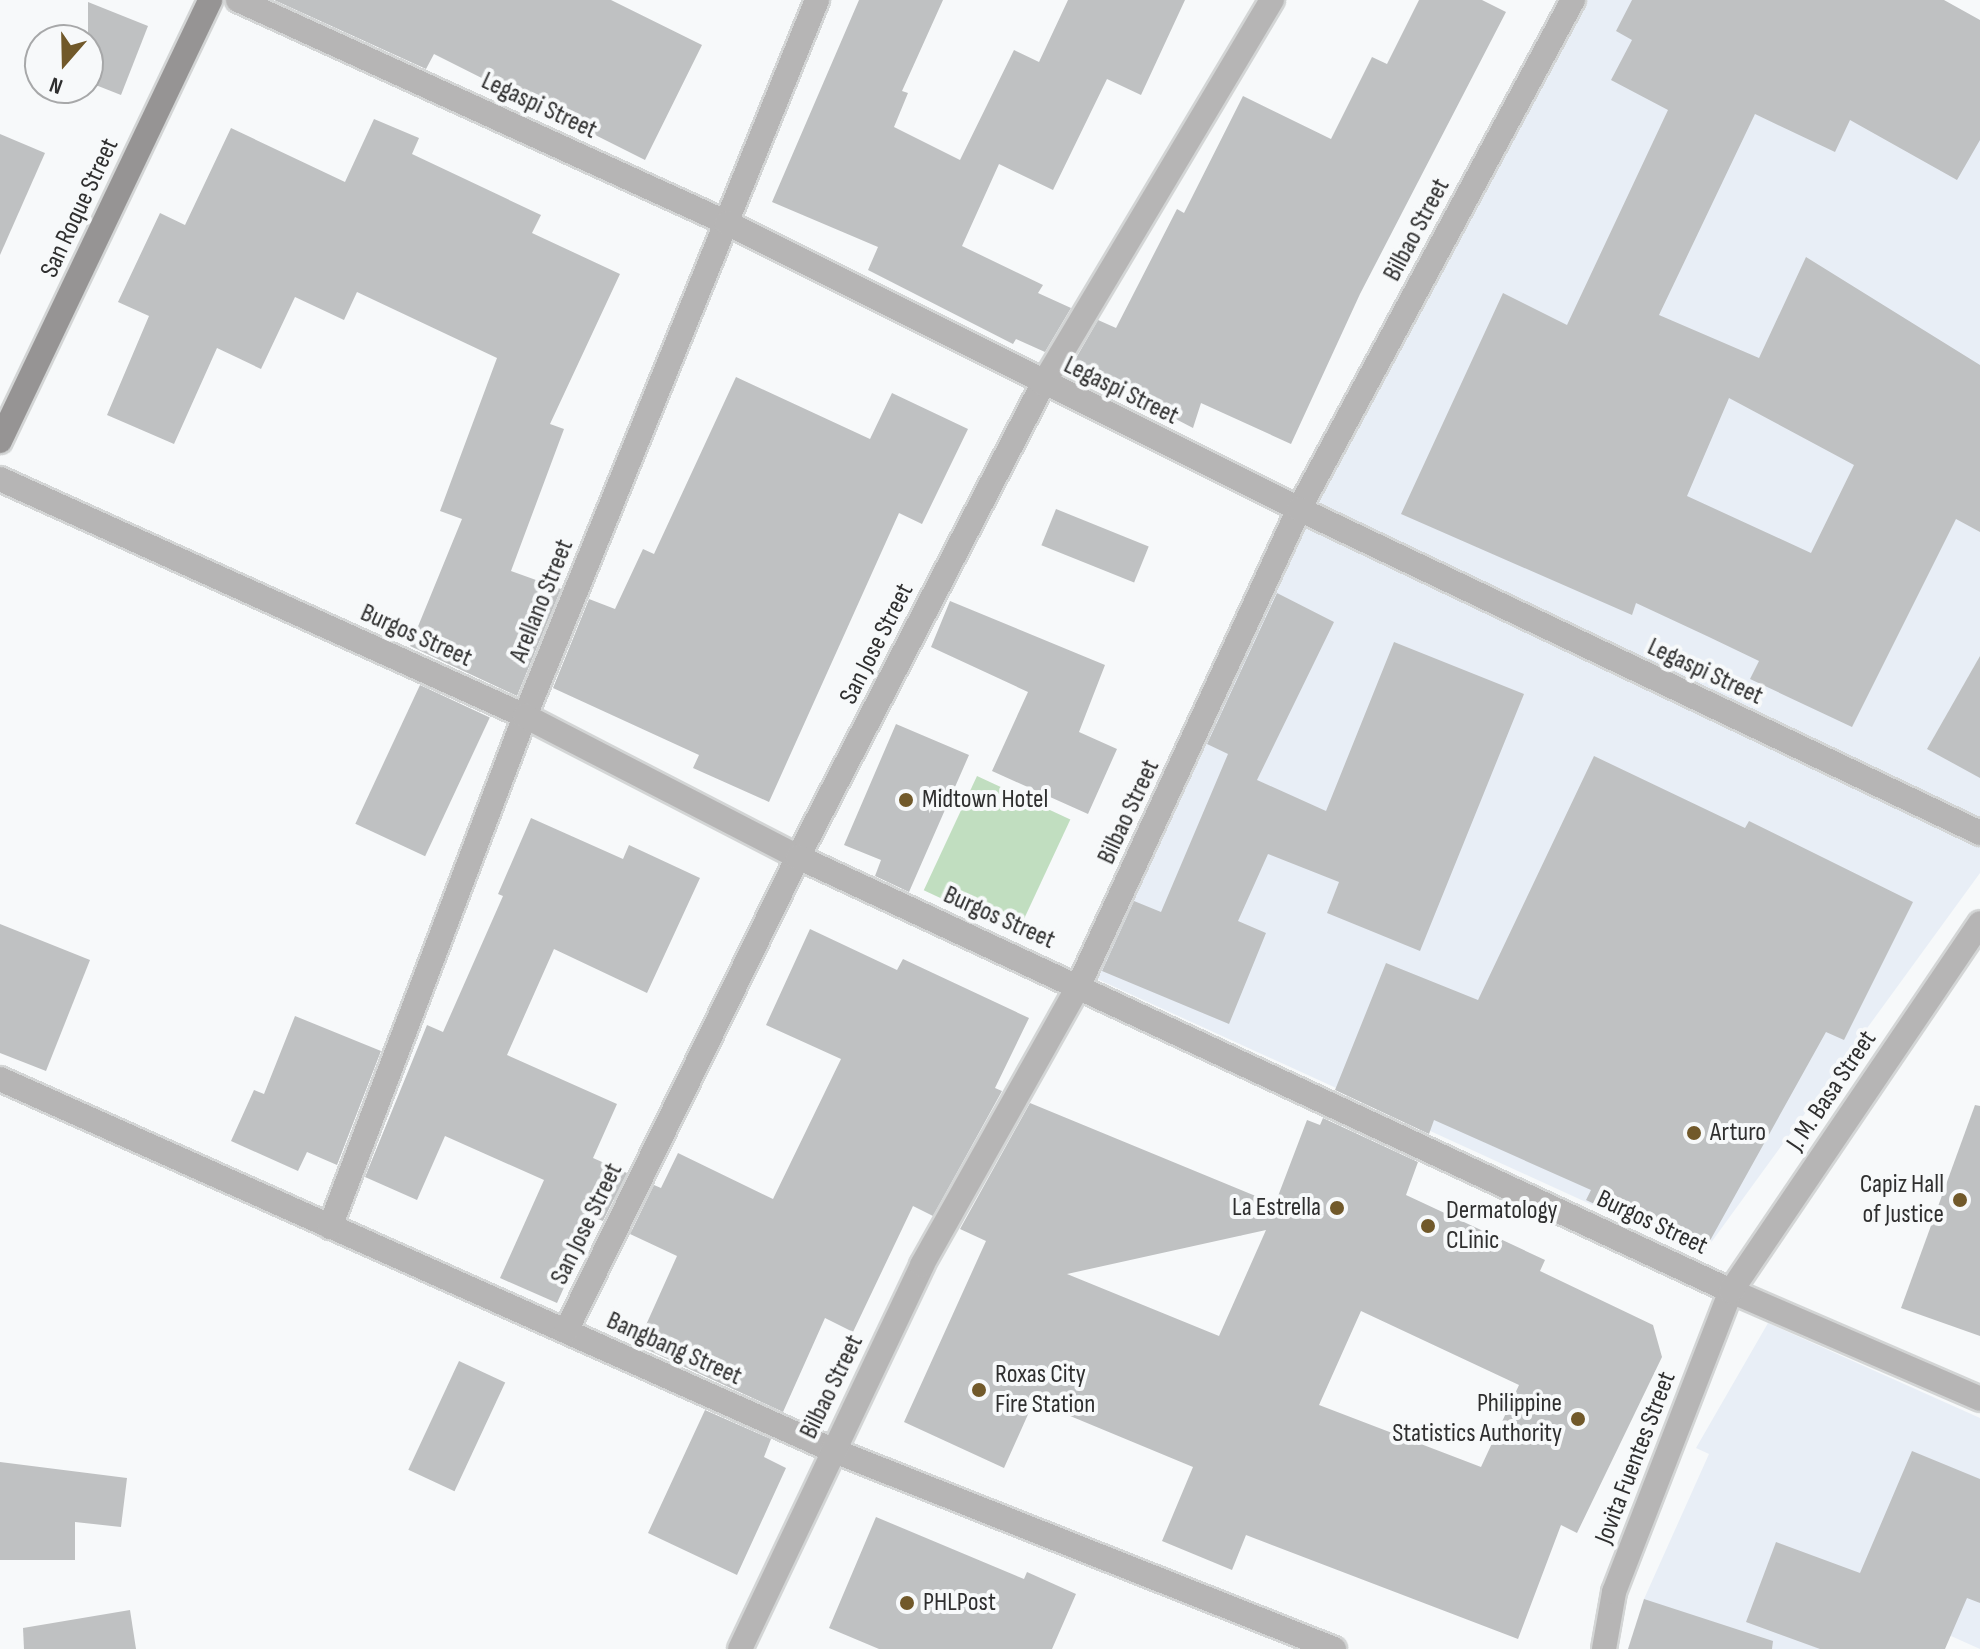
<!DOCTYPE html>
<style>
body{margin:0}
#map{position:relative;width:1980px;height:1649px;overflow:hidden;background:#f7f9fa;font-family:"Sofia Sans Condensed",sans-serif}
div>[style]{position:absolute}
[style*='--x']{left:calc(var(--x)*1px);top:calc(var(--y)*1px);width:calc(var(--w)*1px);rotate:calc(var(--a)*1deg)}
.built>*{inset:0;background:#e8eef6}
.green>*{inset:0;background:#c1dec0;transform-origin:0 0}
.building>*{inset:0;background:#bfc1c2;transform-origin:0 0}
.roads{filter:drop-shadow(2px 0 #d3d5d5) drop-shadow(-2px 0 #d3d5d5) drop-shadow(0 2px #d3d5d5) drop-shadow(0 -2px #d3d5d5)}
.minor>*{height:24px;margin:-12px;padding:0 12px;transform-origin:12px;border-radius:12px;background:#b6b5b5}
.tertiary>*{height:24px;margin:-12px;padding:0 12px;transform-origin:12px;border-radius:12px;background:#b6b5b5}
.secondary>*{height:24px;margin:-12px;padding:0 12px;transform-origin:12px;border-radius:12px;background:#969494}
.dots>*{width:22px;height:22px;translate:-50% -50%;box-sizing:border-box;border:4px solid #f7f9fa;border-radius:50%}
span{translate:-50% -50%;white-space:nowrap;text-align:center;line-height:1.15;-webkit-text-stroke:8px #f7f9fa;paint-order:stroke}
.street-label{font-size:26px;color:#2f2f2f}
.poi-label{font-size:26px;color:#2f2f2f}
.left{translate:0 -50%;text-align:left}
.right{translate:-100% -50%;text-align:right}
.north{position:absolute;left:24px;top:24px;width:80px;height:80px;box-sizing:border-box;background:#f7f9fa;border:2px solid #a7a8a9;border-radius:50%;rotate:200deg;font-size:22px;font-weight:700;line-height:32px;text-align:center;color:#2f2f2f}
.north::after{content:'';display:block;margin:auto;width:28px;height:36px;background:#71592a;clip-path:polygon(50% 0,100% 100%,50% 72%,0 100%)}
</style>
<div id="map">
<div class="built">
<i style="clip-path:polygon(1581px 0,1916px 0,1980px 32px,1980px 873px,1702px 1255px,1071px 967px)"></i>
<i style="clip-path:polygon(1768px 1323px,1980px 1418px,1980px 1649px,1884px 1606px,1867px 1649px,1638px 1649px,1644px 1599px,1709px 1454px,1696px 1448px)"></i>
</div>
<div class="green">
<i style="left:977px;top:776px;width:103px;height:126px;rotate:25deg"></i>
</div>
<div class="building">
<i style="clip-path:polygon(274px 0,611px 0,702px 45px,645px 160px,434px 54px,426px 69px)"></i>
<i style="clip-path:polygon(859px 0,943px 0,902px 91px,908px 93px,894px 127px,960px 160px,1014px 50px,1039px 62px,1068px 0,1185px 0,1141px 95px,1107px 79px,1053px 190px,999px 164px,962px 246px,1043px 285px,1038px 293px,1071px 308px,1045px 352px,1016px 339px,1013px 344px,868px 270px,878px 247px,772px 202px)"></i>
<i style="clip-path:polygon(1419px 0,1482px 0,1506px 12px,1360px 294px,1291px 444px,1201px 403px,1193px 428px,1072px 365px,1098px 320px,1116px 328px,1177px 209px,1184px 213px,1243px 96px,1331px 139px,1372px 57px,1387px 64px)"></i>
<i style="clip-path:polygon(evenodd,1632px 0,1944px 0,1980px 20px,1980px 140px,1957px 180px,1850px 120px,1835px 152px,1755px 114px,1659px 315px,1759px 358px,1806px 257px,1980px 365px,1980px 532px,1956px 519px,1852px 727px,1750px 679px,1759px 661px,1709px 637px,1636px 603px,1632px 615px,1401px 514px,1503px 293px,1567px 325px,1668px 110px,1611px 80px,1632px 40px,1616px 31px,1632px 0,1729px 398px,1854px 465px,1811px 553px,1687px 496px,1729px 398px)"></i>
<i style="clip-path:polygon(88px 2px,148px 26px,121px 95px,88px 82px)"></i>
<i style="clip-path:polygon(374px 119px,419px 138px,412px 154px,541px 215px,532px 233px,620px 274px,550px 424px,564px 429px,511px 571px,561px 589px,517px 696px,410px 646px,462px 519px,440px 511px,497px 358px,357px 292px,344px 320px,295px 297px,261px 369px,217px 348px,174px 444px,107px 415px,149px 316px,118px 302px,160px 213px,185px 225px,231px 128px,345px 182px)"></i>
<i style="clip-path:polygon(0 134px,45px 153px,0 255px)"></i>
<i style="clip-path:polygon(736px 377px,870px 439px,892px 393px,968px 429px,922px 524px,899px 513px,769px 802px,693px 768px,699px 755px,553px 688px,589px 599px,615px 609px,643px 549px,654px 554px)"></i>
<i style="left:1056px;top:509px;width:100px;height:39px;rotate:22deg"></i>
<i style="clip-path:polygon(1277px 593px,1334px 622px,1257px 780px,1326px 811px,1394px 642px,1524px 694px,1420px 951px,1327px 913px,1339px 882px,1268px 854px,1238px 921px,1266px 933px,1229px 1024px,1102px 971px,1134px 901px,1161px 912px,1228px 754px,1207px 744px)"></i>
<i style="clip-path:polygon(950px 601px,1105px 665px,1079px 732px,1117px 749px,1088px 814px,992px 771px,1028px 692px,931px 647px)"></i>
<i style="clip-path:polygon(1980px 656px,1980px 778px,1927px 749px)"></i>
<i style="left:420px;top:685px;width:77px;height:153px;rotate:25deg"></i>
<i style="clip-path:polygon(896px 724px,969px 755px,909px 892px,875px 876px,881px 860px,844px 845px)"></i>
<i style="clip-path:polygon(1594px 756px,1745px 828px,1749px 821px,1913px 902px,1844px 1040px,1826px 1032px,1702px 1255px,1586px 1200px,1591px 1190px,1434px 1120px,1429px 1134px,1335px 1090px,1386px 963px,1478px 1000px)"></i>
<i style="clip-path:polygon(531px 818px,623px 859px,629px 845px,700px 878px,647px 993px,554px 949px,507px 1055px,617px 1104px,593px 1158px,627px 1173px,603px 1221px,595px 1218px,557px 1303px,500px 1278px,544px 1180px,445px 1136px,417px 1200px,365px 1177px,427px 1025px,443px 1032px,503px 896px,498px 894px)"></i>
<i style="clip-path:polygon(0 924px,90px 960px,46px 1071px,0 1053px)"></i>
<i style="clip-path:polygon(810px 929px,897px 970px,903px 959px,1029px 1018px,995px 1088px,1002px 1091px,933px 1216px,913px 1206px,853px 1332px,825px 1318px,783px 1412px,637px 1345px,677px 1256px,630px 1234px,654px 1185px,661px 1188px,678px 1153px,773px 1199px,841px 1059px,766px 1025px)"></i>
<i style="clip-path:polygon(295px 1016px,381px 1051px,337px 1165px,307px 1152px,298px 1171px,231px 1141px,254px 1090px,264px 1094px)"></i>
<i style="clip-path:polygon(evenodd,1030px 1103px,1275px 1204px,1307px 1120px,1320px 1125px,1323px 1118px,1418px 1162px,1406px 1195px,1545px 1260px,1540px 1271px,1653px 1325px,1662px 1357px,1577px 1533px,1561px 1525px,1518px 1639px,1246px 1535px,1232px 1570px,1162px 1541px,1193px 1467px,1034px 1401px,1004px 1468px,904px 1422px,986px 1241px,960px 1229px,1030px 1103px,1266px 1230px,1219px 1336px,1067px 1274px,1266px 1230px,1030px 1103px,1361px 1311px,1519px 1385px,1481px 1467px,1319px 1405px,1361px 1311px)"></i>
<i style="clip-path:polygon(1975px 1105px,1980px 1106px,1980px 1336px,1901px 1308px)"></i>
<i style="left:459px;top:1361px;width:51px;height:120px;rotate:25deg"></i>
<i style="clip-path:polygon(705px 1410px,771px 1439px,764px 1457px,786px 1468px,737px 1575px,648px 1533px)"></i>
<i style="clip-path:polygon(1912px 1451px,1980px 1479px,1980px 1603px,1967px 1598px,1945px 1649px,1820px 1649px,1746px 1622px,1776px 1542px,1860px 1573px)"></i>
<i style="clip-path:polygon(0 1462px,127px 1478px,121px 1527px,75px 1522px,75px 1560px,0 1560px)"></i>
<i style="clip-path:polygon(876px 1517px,1024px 1579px,1027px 1572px,1076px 1594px,1052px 1649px,879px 1649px,829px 1628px)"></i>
<i style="clip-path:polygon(1644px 1599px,1773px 1641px,1772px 1649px,1628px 1649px)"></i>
<i style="clip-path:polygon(130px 1610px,136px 1649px,24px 1649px,23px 1628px)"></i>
</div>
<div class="roads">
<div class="minor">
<i style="--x:0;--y:1079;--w:911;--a:24.03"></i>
<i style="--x:832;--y:1450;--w:540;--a:21.62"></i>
<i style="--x:330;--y:1227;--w:547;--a:-69.11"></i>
<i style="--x:525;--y:716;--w:773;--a:-67.81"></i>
<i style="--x:566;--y:1331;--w:528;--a:-63.92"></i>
<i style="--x:798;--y:857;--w:533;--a:-62.62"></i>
<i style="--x:1043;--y:384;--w:447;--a:-59.2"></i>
<i style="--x:740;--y:1649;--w:425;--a:-64.6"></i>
<i style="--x:922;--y:1265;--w:321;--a:-60.7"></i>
<i style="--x:1079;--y:985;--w:524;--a:-65.19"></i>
<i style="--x:1299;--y:509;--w:578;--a:-61.71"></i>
</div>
<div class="tertiary">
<i style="--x:238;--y:0;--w:537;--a:24.51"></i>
<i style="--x:727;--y:223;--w:640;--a:26.57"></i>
<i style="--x:1299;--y:509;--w:754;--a:25.44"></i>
<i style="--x:0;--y:479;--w:576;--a:24.3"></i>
<i style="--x:525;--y:716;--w:307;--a:27.3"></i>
<i style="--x:798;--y:857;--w:1029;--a:24.95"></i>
<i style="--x:1731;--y:1291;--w:271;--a:23.4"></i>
<i style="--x:1604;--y:1649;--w:58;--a:-80"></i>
<i style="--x:1614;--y:1592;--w:323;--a:-68.8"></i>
<i style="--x:1731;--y:1291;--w:444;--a:-55.9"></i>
</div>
<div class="secondary">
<i style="--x:0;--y:441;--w:488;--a:-64.5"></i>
</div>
</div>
<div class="dots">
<i style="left:906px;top:800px;background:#71592a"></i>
<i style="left:1694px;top:1133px;background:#71592a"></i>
<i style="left:1960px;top:1200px;background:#71592a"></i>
<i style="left:1337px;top:1208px;background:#71592a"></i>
<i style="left:1428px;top:1226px;background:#71592a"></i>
<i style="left:979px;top:1390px;background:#71592a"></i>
<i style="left:1578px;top:1419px;background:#71592a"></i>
<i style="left:907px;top:1603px;background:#71592a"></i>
</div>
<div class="street-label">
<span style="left:539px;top:106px;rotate:25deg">Legaspi Street</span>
<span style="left:80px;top:208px;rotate:-65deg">San Roque Street</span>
<span style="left:1417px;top:230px;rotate:-62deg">Bilbao Street</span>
<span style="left:1121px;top:391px;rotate:26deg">Legaspi Street</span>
<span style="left:542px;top:601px;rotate:-68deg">Arellano Street</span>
<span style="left:416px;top:636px;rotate:24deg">Burgos Street</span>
<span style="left:877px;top:644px;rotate:-63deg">San Jose Street</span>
<span style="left:1705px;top:672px;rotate:25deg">Legaspi Street</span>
<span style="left:1129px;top:812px;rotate:-65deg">Bilbao Street</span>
<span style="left:999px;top:918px;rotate:24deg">Burgos Street</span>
<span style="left:1832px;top:1091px;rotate:-56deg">J. M. Basa Street</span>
<span style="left:1652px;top:1223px;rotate:25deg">Burgos Street</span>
<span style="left:587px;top:1224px;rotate:-64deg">San Jose Street</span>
<span style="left:674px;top:1349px;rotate:24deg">Bangbang Street</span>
<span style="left:832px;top:1387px;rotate:-64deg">Bilbao Street</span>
<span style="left:1636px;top:1458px;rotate:-69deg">Jovita Fuentes Street</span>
</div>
<div class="poi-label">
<span class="left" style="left:922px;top:800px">Midtown Hotel</span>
<span class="left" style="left:1710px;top:1133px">Arturo</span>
<span class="right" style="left:1944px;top:1200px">Capiz Hall<br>of Justice</span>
<span class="right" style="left:1321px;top:1208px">La Estrella</span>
<span class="left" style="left:1446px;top:1226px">Dermatology<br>CLinic</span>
<span class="left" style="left:995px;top:1390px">Roxas City<br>Fire Station</span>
<span class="right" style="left:1562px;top:1419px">Philippine<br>Statistics Authority</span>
<span class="left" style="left:923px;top:1603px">PHLPost</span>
</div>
<div class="north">N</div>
</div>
